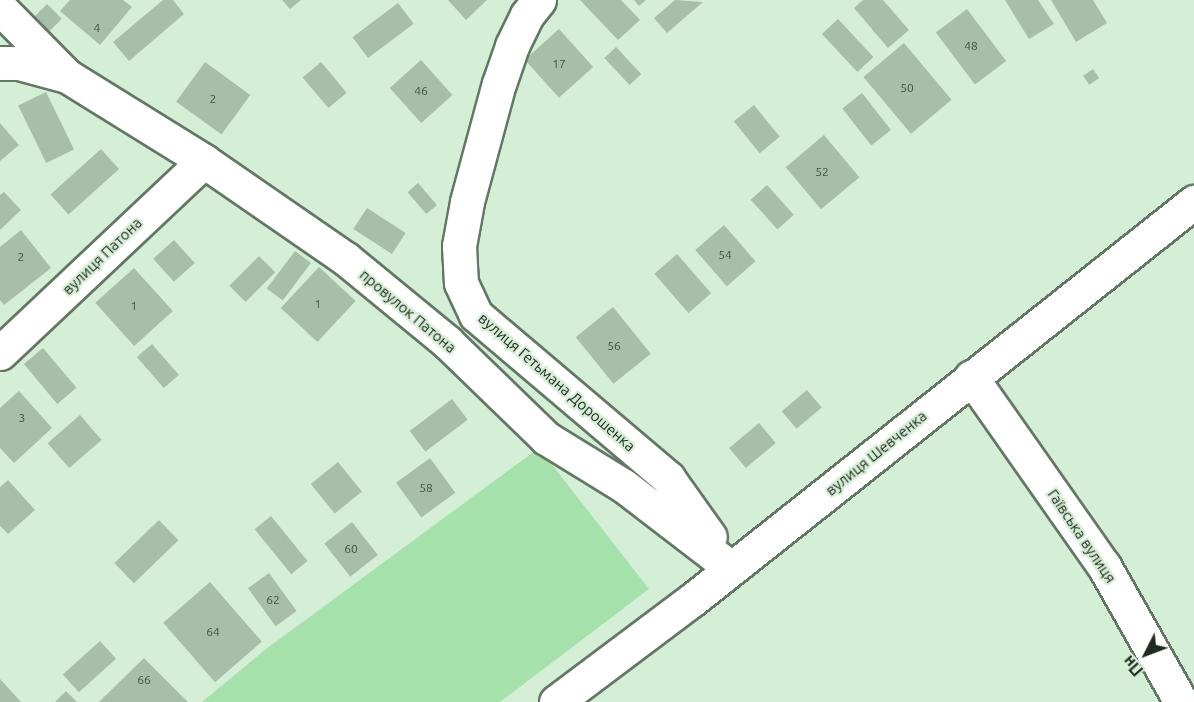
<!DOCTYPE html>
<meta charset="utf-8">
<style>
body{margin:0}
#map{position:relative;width:1194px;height:702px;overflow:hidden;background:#d5eed6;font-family:Ubuntu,sans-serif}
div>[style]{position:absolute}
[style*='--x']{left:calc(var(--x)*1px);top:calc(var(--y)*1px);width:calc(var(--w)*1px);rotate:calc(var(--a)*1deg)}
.green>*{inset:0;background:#a5e2ab}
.building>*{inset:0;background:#a7bfa9;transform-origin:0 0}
.roads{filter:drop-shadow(2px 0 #627864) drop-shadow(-2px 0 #627864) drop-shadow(0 2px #627864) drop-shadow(0 -2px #627864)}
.minor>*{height:33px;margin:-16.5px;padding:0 16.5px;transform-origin:16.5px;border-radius:16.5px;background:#fff}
.major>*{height:33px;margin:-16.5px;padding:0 16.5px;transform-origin:16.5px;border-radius:16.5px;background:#fff}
span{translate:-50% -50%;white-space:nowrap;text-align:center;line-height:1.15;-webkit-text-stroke:4.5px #d5eed6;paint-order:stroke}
.number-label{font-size:12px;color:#424f43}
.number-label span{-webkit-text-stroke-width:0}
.street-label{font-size:15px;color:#212a21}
.north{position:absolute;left:1116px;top:624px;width:60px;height:60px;-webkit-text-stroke:4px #d5eed6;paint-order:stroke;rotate:228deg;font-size:16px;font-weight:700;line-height:24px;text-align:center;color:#212a21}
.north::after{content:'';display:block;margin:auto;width:21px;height:27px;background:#212a21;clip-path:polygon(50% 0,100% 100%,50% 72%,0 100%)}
</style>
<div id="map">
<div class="green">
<i style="clip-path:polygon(539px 448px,649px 589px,500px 702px,202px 702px,266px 649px)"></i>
</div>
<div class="building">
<i style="clip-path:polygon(70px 0,123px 0,132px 7px,100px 45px,60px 11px)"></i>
<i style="clip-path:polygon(163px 0,173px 0,184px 14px,129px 61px,113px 42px)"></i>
<i style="clip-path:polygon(282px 0,301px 0,290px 9px)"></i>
<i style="clip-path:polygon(448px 0,487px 0,466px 20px)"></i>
<i style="clip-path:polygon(580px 0,621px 0,640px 20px,618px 40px)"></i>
<i style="clip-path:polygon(634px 0,646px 0,639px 6px)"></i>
<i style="clip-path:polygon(675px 0,703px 2px,667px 33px,654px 18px)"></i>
<i style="clip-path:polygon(863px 0,883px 0,909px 30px,888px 48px,854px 8px)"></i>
<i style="clip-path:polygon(1005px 0,1038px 0,1054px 24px,1029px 39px)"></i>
<i style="clip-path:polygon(1051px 0,1093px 0,1107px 23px,1076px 42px)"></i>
<i style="left:398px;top:3px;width:26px;height:57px;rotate:53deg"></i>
<i style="left:47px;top:4px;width:21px;height:21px;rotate:45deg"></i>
<i style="left:967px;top:9px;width:65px;height:39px;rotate:53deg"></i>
<i style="left:838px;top:19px;width:52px;height:22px;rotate:47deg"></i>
<i style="left:559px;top:29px;width:51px;height:46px;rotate:48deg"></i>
<i style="left:904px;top:43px;width:74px;height:53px;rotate:50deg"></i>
<i style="left:616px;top:47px;width:37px;height:16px;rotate:47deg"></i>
<i style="left:421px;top:60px;width:47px;height:42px;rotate:48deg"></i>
<i style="left:205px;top:62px;width:56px;height:49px;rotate:36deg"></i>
<i style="left:321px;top:62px;width:40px;height:24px;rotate:50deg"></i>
<i style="left:1093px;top:69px;width:11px;height:12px;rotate:56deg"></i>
<i style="left:46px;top:92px;width:64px;height:31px;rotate:64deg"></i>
<i style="left:862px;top:93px;width:47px;height:25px;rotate:52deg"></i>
<i style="left:754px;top:105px;width:41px;height:26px;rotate:51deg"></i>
<i style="clip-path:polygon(0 123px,19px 145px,0 161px)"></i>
<i style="left:824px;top:135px;width:55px;height:50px;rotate:50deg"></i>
<i style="left:101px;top:149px;width:27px;height:68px;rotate:48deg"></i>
<i style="left:418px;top:183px;width:29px;height:14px;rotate:49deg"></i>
<i style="left:767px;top:185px;width:40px;height:22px;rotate:48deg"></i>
<i style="clip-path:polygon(4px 192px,21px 210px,0 230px,0 195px)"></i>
<i style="left:367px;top:208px;width:46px;height:25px;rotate:33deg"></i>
<i style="left:724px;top:225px;width:48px;height:38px;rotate:49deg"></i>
<i style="clip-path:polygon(21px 230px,51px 268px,4px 305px,0 300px,0 247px)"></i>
<i style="left:174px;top:240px;width:31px;height:28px;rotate:48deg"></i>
<i style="left:295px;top:251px;width:20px;height:47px;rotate:37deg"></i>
<i style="left:677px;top:254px;width:52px;height:30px;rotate:49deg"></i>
<i style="left:259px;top:256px;width:23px;height:42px;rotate:45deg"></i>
<i style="left:319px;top:267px;width:50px;height:56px;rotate:43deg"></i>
<i style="left:134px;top:268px;width:58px;height:52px;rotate:48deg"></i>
<i style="left:613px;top:307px;width:60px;height:48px;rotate:51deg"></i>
<i style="left:152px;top:344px;width:41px;height:20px;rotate:49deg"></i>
<i style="left:43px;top:348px;width:52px;height:25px;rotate:50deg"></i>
<i style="left:807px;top:390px;width:23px;height:33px;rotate:50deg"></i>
<i style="clip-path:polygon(19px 391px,52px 428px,14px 463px,0 448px,0 408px)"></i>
<i style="left:452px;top:399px;width:26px;height:53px;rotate:53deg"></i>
<i style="left:80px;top:415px;width:33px;height:43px;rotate:49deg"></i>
<i style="left:759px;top:423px;width:26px;height:39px;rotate:50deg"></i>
<i style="left:430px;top:458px;width:43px;height:42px;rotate:54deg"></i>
<i style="left:338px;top:462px;width:38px;height:35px;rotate:51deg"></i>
<i style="clip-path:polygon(8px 480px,35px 510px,8px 534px,0 526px,0 487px)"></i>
<i style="left:271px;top:516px;width:58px;height:21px;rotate:51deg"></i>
<i style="left:159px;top:520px;width:28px;height:62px;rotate:46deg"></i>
<i style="left:352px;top:522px;width:42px;height:35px;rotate:52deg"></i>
<i style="left:269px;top:573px;width:47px;height:26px;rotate:54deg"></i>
<i style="left:210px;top:582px;width:79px;height:62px;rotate:49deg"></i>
<i style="left:100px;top:641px;width:24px;height:50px;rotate:48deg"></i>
<i style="clip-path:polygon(144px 658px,188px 702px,99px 702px)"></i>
<i style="clip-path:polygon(0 679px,21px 702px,0 702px)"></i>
<i style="clip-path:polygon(66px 691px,77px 702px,55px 702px)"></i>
</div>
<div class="roads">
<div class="minor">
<i style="--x:539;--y:0;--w:19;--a:129"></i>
<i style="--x:527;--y:15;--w:34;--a:116"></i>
<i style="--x:512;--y:46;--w:39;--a:109"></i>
<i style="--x:499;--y:83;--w:123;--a:105.1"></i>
<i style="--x:467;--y:202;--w:45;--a:100.3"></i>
<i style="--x:459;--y:246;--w:37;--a:87"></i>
<i style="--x:461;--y:283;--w:35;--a:65"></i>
<i style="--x:476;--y:315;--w:252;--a:40.3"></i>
<i style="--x:668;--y:478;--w:72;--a:54.6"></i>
<i style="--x:0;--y:8;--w:91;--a:45.4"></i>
<i style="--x:0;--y:63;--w:19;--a:0"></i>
<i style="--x:19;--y:63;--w:50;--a:15.2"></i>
<i style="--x:67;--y:76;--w:161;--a:31.8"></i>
<i style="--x:204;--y:161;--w:173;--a:34.6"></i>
<i style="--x:346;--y:259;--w:131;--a:39.4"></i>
<i style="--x:447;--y:342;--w:138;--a:44.1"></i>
<i style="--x:546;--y:438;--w:92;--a:31.6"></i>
<i style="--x:624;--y:486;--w:135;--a:37.5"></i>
<i style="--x:0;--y:353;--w:280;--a:-43.3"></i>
<i style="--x:971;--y:377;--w:231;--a:54.9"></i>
<i style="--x:1104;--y:566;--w:156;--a:60.5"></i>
</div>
<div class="major">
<i style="--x:556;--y:702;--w:170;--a:-36.9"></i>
<i style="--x:692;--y:600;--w:641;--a:-38.41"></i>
</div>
</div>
<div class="number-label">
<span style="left:97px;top:28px">4</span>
<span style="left:971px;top:46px">48</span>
<span style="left:559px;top:64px">17</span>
<span style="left:907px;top:88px">50</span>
<span style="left:421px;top:91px">46</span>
<span style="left:213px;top:99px">2</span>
<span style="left:822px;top:172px">52</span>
<span style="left:725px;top:255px">54</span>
<span style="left:21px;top:257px">2</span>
<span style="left:318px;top:304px">1</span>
<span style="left:134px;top:306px">1</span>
<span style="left:614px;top:346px">56</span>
<span style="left:22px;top:418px">3</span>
<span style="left:426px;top:488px">58</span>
<span style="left:351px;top:549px">60</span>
<span style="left:273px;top:600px">62</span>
<span style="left:213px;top:632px">64</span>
<span style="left:144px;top:680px">66</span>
</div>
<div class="street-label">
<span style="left:102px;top:256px;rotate:-44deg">вулиця Патона</span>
<span style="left:408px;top:311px;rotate:40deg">провулок Патона</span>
<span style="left:557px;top:382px;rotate:41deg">вулиця Гетьмана Дорошенка</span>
<span style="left:876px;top:453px;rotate:-39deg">вулиця Шевченка</span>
<span style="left:1082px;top:536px;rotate:56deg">Гаївська вулиця</span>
</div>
<div class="north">Пн</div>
</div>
